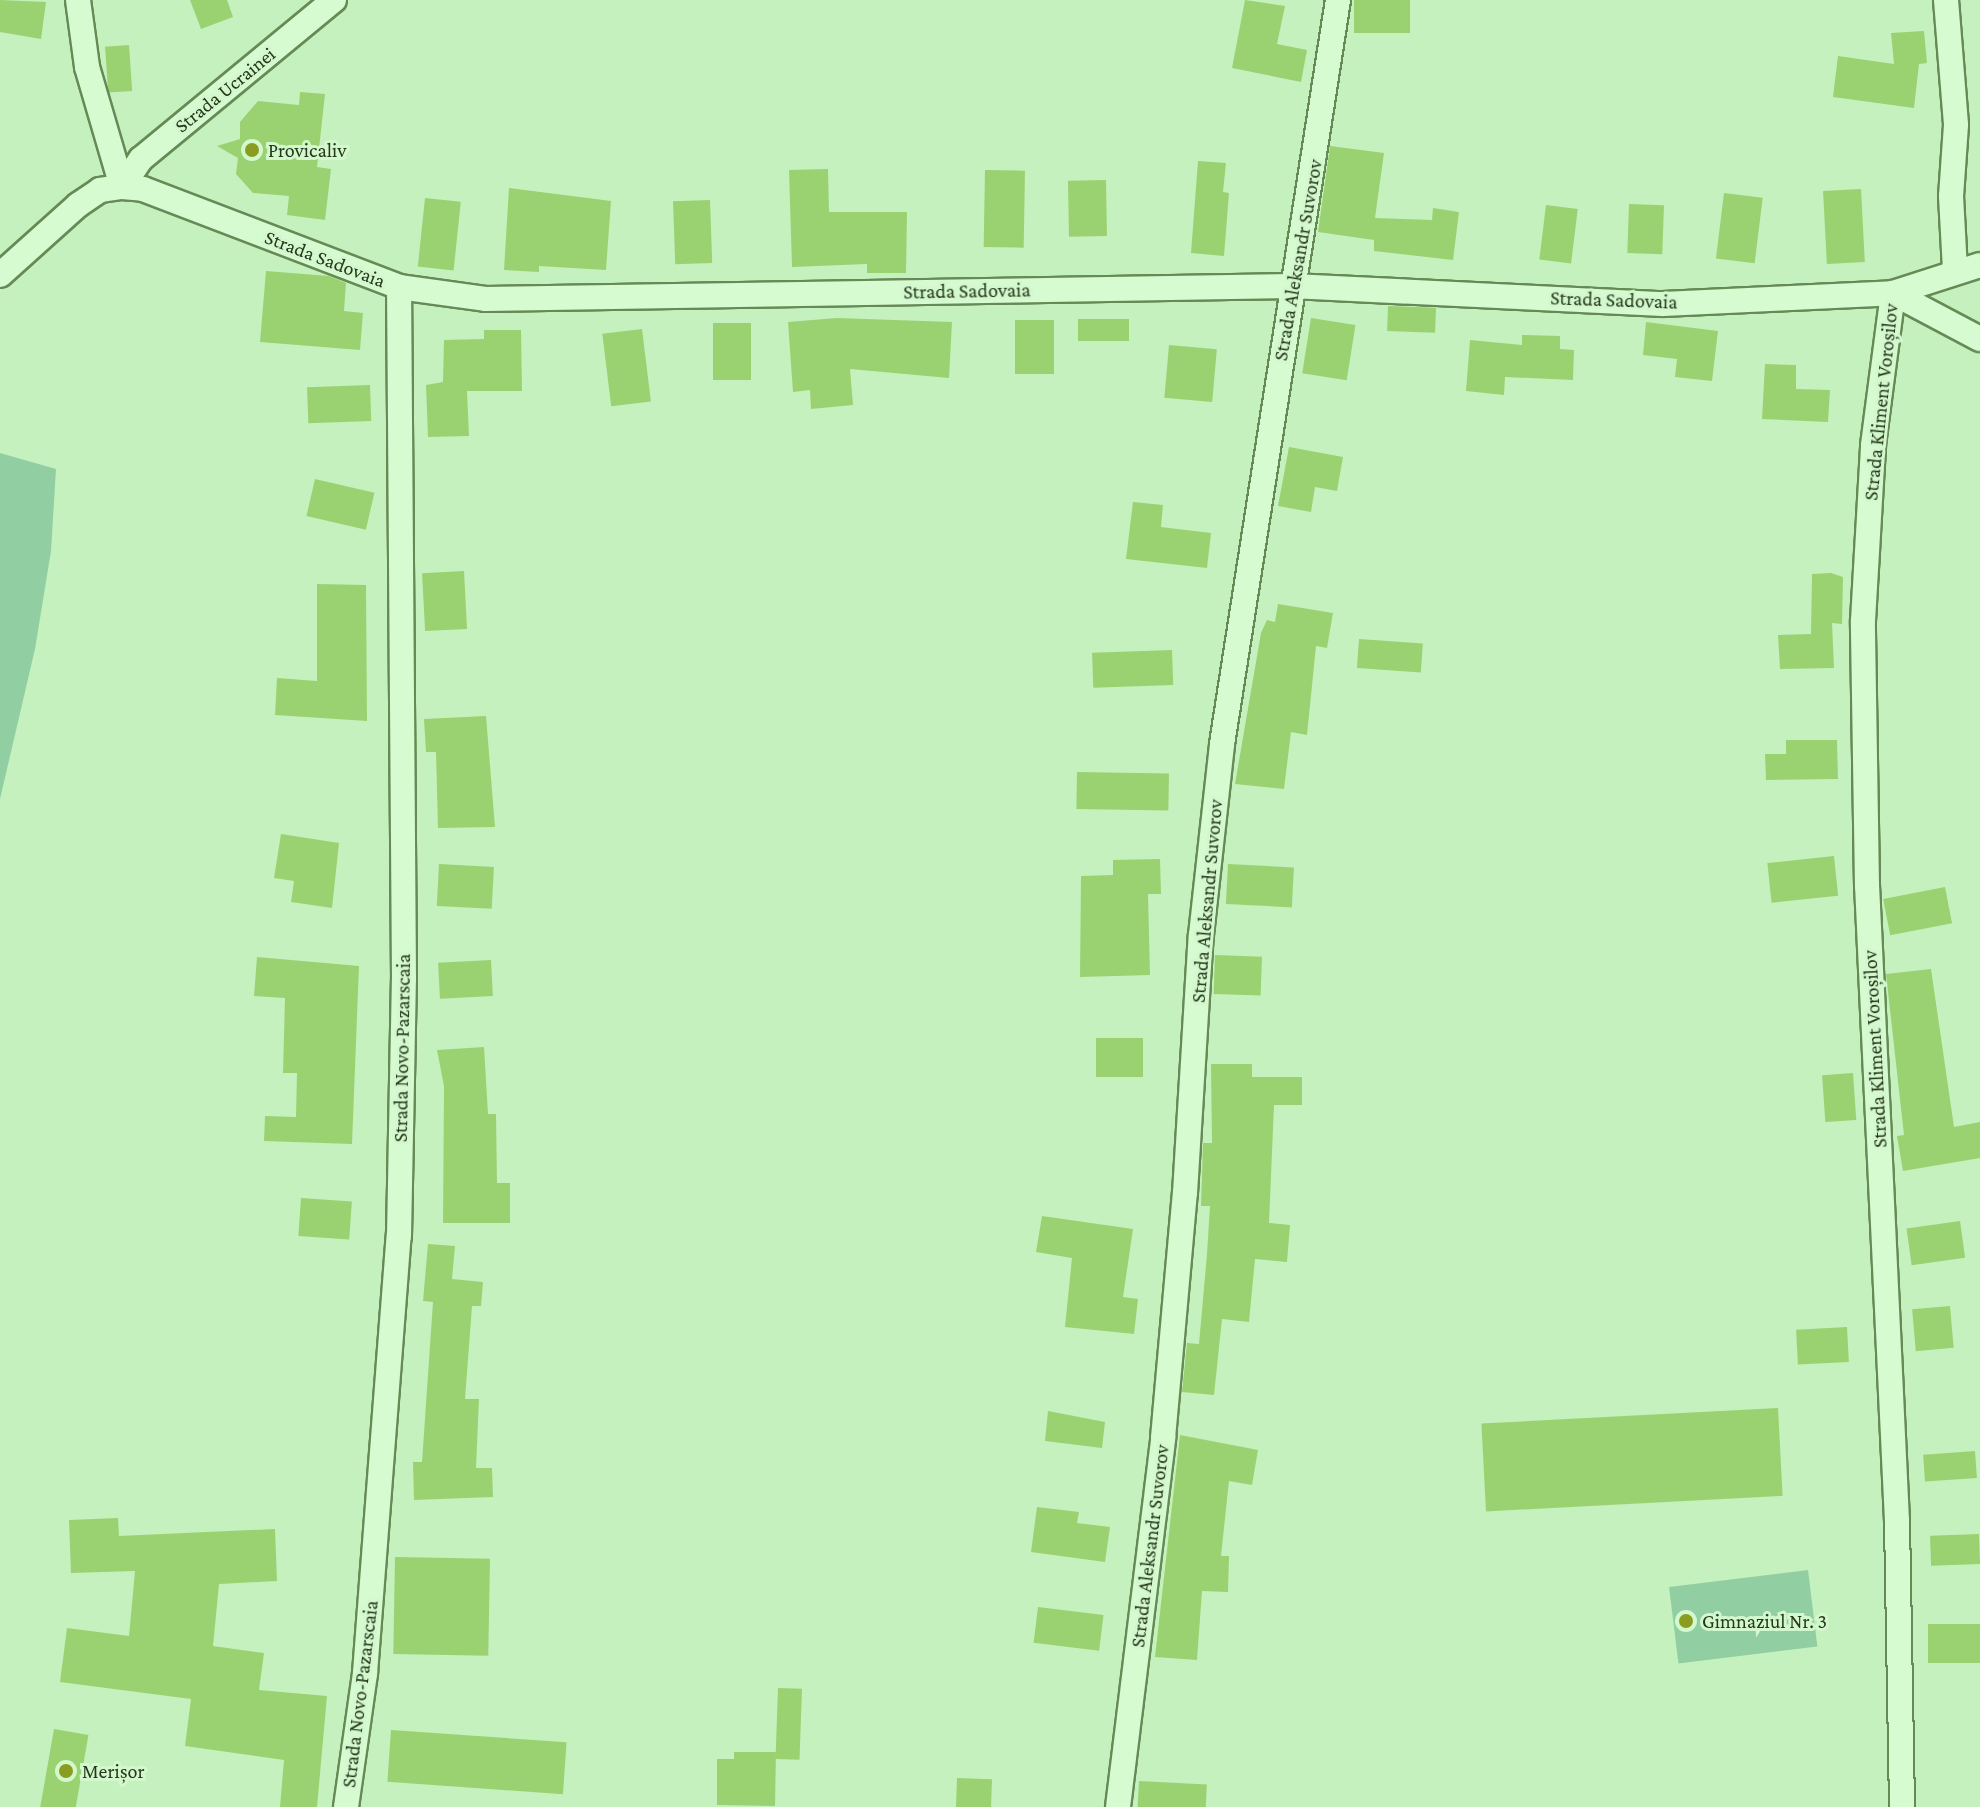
<!DOCTYPE html>
<meta charset="utf-8">
<style>
body{margin:0}
#map{position:relative;width:1980px;height:1807px;overflow:hidden;background:#c5f1be;font-family:"Crimson Pro",serif}
div>[style]{position:absolute}
[style*='--x']{left:calc(var(--x)*1px);top:calc(var(--y)*1px);width:calc(var(--w)*1px);rotate:calc(var(--a)*1deg)}
.green>*{inset:0;background:#91cfa2;transform-origin:0 0}
.building>*{inset:0;background:#9ad271;transform-origin:0 0}
.roads{filter:drop-shadow(2px 0 #668a55) drop-shadow(-2px 0 #668a55) drop-shadow(0 2px #668a55) drop-shadow(0 -2px #668a55)}
.street>*{height:24px;margin:-12px;padding:0 12px;transform-origin:12px;border-radius:12px;background:#d7fbd1}
.dots>*{width:22px;height:22px;translate:-50% -50%;box-sizing:border-box;border:4px solid #d3f8ce;border-radius:50%}
span{translate:-50% -50%;white-space:nowrap;text-align:center;line-height:1.15;-webkit-text-stroke:6px #d3f8ce;paint-order:stroke}
.street-label{font-size:20px;color:#26381b}
.poi-label{font-size:20px;color:#26381b}
.left{translate:0 -50%;text-align:left}
</style>
<div id="map">
<div class="green">
<i style="clip-path:polygon(0 453px,56px 469px,51px 551px,35px 649px,0 799px)"></i>
<i style="left:1808px;top:1570px;width:77px;height:140px;rotate:83deg"></i>
</div>
<div class="building">
<i style="clip-path:polygon(0 0,46px 2px,41px 39px,0 32px)"></i>
<i style="clip-path:polygon(190px 0,227px 0,233px 17px,201px 29px)"></i>
<i style="clip-path:polygon(1245px 0,1285px 6px,1277px 44px,1307px 50px,1301px 82px,1232px 68px)"></i>
<i style="left:1354px;top:0;width:56px;height:33px"></i>
<i style="clip-path:polygon(1924px 31px,1927px 63px,1919px 64px,1914px 108px,1833px 97px,1838px 56px,1894px 64px,1891px 33px)"></i>
<i style="left:129px;top:45px;width:46px;height:24px;rotate:86deg"></i>
<i style="clip-path:polygon(300px 92px,325px 94px,317px 167px,331px 169px,325px 220px,287px 215px,289px 196px,253px 193px,236px 174px,238px 158px,217px 146px,240px 139px,240px 122px,258px 101px,299px 105px)"></i>
<i style="clip-path:polygon(1330px 146px,1384px 153px,1375px 218px,1432px 220px,1433px 208px,1459px 212px,1453px 260px,1374px 251px,1374px 240px,1318px 232px)"></i>
<i style="clip-path:polygon(1198px 161px,1226px 163px,1223px 192px,1229px 193px,1224px 256px,1191px 253px)"></i>
<i style="clip-path:polygon(828px 169px,829px 212px,907px 212px,906px 273px,867px 273px,867px 264px,792px 267px,789px 170px)"></i>
<i style="left:985px;top:170px;width:40px;height:77px;rotate:1deg"></i>
<i style="left:1106px;top:180px;width:56px;height:38px;rotate:89deg"></i>
<i style="clip-path:polygon(509px 188px,611px 201px,606px 270px,539px 266px,539px 272px,504px 270px)"></i>
<i style="left:1861px;top:189px;width:73px;height:38px;rotate:87deg"></i>
<i style="left:1724px;top:193px;width:39px;height:66px;rotate:7deg"></i>
<i style="left:425px;top:198px;width:36px;height:69px;rotate:6deg"></i>
<i style="left:710px;top:200px;width:63px;height:37px;rotate:88deg"></i>
<i style="left:1629px;top:204px;width:35px;height:49px;rotate:2deg"></i>
<i style="left:1546px;top:205px;width:32px;height:55px;rotate:7deg"></i>
<i style="clip-path:polygon(266px 271px,329px 276px,346px 283px,344px 311px,363px 313px,360px 350px,260px 342px)"></i>
<i style="left:1388px;top:306px;width:48px;height:25px;rotate:2deg"></i>
<i style="clip-path:polygon(837px 318px,952px 322px,949px 378px,850px 369px,853px 405px,811px 409px,810px 390px,793px 392px,788px 322px)"></i>
<i style="left:1311px;top:318px;width:45px;height:56px;rotate:9deg"></i>
<i style="left:1129px;top:319px;width:22px;height:51px;rotate:90deg"></i>
<i style="left:1015px;top:320px;width:39px;height:54px"></i>
<i style="clip-path:polygon(1646px 322px,1718px 331px,1712px 381px,1675px 377px,1677px 359px,1643px 355px)"></i>
<i style="left:751px;top:323px;width:57px;height:38px;rotate:90deg"></i>
<i style="left:642px;top:329px;width:73px;height:40px;rotate:83deg"></i>
<i style="clip-path:polygon(484px 330px,521px 330px,522px 391px,467px 391px,469px 436px,428px 437px,426px 385px,443px 382px,444px 340px,484px 339px)"></i>
<i style="clip-path:polygon(1522px 335px,1560px 336px,1560px 349px,1574px 350px,1573px 380px,1505px 377px,1504px 395px,1466px 391px,1470px 340px,1522px 345px)"></i>
<i style="left:1169px;top:345px;width:48px;height:53px;rotate:5deg"></i>
<i style="clip-path:polygon(1765px 364px,1796px 365px,1796px 389px,1830px 390px,1828px 422px,1762px 419px)"></i>
<i style="left:370px;top:385px;width:36px;height:63px;rotate:88deg"></i>
<i style="clip-path:polygon(1289px 447px,1343px 457px,1337px 491px,1315px 487px,1311px 512px,1278px 506px)"></i>
<i style="left:315px;top:479px;width:61px;height:38px;rotate:13deg"></i>
<i style="clip-path:polygon(1133px 502px,1163px 505px,1161px 527px,1211px 533px,1207px 568px,1126px 559px)"></i>
<i style="left:464px;top:571px;width:58px;height:42px;rotate:87deg"></i>
<i style="clip-path:polygon(1831px 573px,1843px 577px,1842px 624px,1832px 623px,1834px 668px,1780px 669px,1778px 635px,1811px 634px,1812px 574px)"></i>
<i style="clip-path:polygon(317px 584px,366px 585px,367px 721px,275px 715px,277px 678px,317px 681px)"></i>
<i style="clip-path:polygon(1278px 604px,1333px 613px,1327px 648px,1316px 646px,1307px 735px,1291px 732px,1284px 789px,1235px 784px,1261px 633px,1267px 620px,1275px 622px)"></i>
<i style="left:1359px;top:639px;width:64px;height:29px;rotate:4deg"></i>
<i style="left:1172px;top:650px;width:35px;height:80px;rotate:88deg"></i>
<i style="clip-path:polygon(486px 716px,495px 827px,438px 828px,436px 752px,426px 752px,424px 719px)"></i>
<i style="clip-path:polygon(1786px 740px,1837px 740px,1838px 779px,1766px 780px,1765px 754px,1786px 754px)"></i>
<i style="left:1077px;top:772px;width:92px;height:37px;rotate:1deg"></i>
<i style="clip-path:polygon(281px 834px,339px 843px,332px 908px,291px 902px,294px 881px,274px 878px)"></i>
<i style="left:1834px;top:856px;width:40px;height:67px;rotate:84deg"></i>
<i style="clip-path:polygon(1160px 859px,1161px 894px,1148px 894px,1150px 975px,1080px 977px,1081px 876px,1113px 875px,1113px 860px)"></i>
<i style="left:439px;top:864px;width:55px;height:42px;rotate:3deg"></i>
<i style="left:1228px;top:864px;width:66px;height:40px;rotate:3deg"></i>
<i style="left:1945px;top:887px;width:37px;height:63px;rotate:79deg"></i>
<i style="left:1215px;top:955px;width:47px;height:39px;rotate:2deg"></i>
<i style="clip-path:polygon(257px 957px,359px 966px,352px 1144px,264px 1141px,265px 1116px,296px 1117px,297px 1073px,283px 1073px,285px 998px,254px 996px)"></i>
<i style="left:491px;top:960px;width:36px;height:53px;rotate:87deg"></i>
<i style="clip-path:polygon(1931px 969px,1954px 1127px,1980px 1122px,1980px 1158px,1903px 1171px,1897px 1136px,1904px 1135px,1886px 974px)"></i>
<i style="left:1096px;top:1038px;width:47px;height:39px"></i>
<i style="clip-path:polygon(484px 1047px,488px 1114px,496px 1114px,497px 1183px,510px 1183px,510px 1223px,443px 1223px,444px 1086px,437px 1050px)"></i>
<i style="clip-path:polygon(1211px 1064px,1252px 1064px,1252px 1077px,1302px 1077px,1302px 1105px,1274px 1105px,1269px 1223px,1290px 1225px,1287px 1262px,1255px 1259px,1249px 1322px,1222px 1319px,1214px 1395px,1182px 1392px,1187px 1343px,1199px 1344px,1207px 1254px,1210px 1206px,1201px 1206px,1203px 1143px,1212px 1143px)"></i>
<i style="left:1853px;top:1073px;width:47px;height:31px;rotate:86deg"></i>
<i style="left:301px;top:1198px;width:51px;height:38px;rotate:4deg"></i>
<i style="clip-path:polygon(1042px 1216px,1133px 1229px,1123px 1297px,1138px 1299px,1134px 1334px,1065px 1327px,1072px 1258px,1036px 1252px)"></i>
<i style="left:1960px;top:1221px;width:37px;height:54px;rotate:82deg"></i>
<i style="clip-path:polygon(428px 1244px,455px 1246px,452px 1279px,483px 1282px,481px 1306px,472px 1306px,465px 1399px,479px 1399px,476px 1468px,492px 1468px,493px 1497px,414px 1500px,413px 1462px,422px 1462px,433px 1302px,423px 1301px)"></i>
<i style="left:1950px;top:1306px;width:42px;height:38px;rotate:85deg"></i>
<i style="left:1847px;top:1327px;width:35px;height:51px;rotate:87deg"></i>
<i style="left:1778px;top:1408px;width:88px;height:297px;rotate:87deg"></i>
<i style="clip-path:polygon(1048px 1411px,1105px 1422px,1102px 1448px,1045px 1441px)"></i>
<i style="clip-path:polygon(1180px 1435px,1258px 1450px,1252px 1485px,1229px 1481px,1221px 1556px,1229px 1556px,1228px 1592px,1202px 1591px,1197px 1660px,1155px 1657px)"></i>
<i style="left:1975px;top:1451px;width:27px;height:52px;rotate:86deg"></i>
<i style="clip-path:polygon(1037px 1507px,1079px 1512px,1077px 1523px,1110px 1527px,1105px 1562px,1031px 1552px)"></i>
<i style="clip-path:polygon(118px 1518px,119px 1536px,275px 1529px,277px 1581px,219px 1584px,213px 1646px,264px 1653px,259px 1690px,327px 1696px,317px 1807px,280px 1807px,284px 1760px,185px 1746px,191px 1699px,60px 1682px,67px 1628px,129px 1636px,135px 1571px,71px 1573px,69px 1520px)"></i>
<i style="left:1979px;top:1534px;width:30px;height:49px;rotate:88deg"></i>
<i style="left:395px;top:1557px;width:95px;height:97px;rotate:1deg"></i>
<i style="left:1038px;top:1607px;width:66px;height:36px;rotate:7deg"></i>
<i style="left:1928px;top:1624px;width:52px;height:39px"></i>
<i style="left:778px;top:1688px;width:24px;height:71px;rotate:2deg"></i>
<i style="left:54px;top:1729px;width:35px;height:79px;rotate:10deg"></i>
<i style="left:391px;top:1730px;width:176px;height:52px;rotate:4deg"></i>
<i style="clip-path:polygon(734px 1752px,776px 1752px,775px 1806px,717px 1805px,717px 1759px,734px 1759px)"></i>
<i style="left:957px;top:1778px;width:35px;height:29px;rotate:2deg"></i>
<i style="left:1139px;top:1781px;width:68px;height:26px;rotate:3deg"></i>
</div>
<div class="roads">
<div class="street">
<i style="--x:78;--y:0;--w:68;--a:82.3"></i>
<i style="--x:87;--y:67;--w:125;--a:73.7"></i>
<i style="--x:1946;--y:0;--w:125;--a:85.4"></i>
<i style="--x:1956;--y:125;--w:71;--a:94"></i>
<i style="--x:1951;--y:196;--w:75;--a:86.9"></i>
<i style="--x:122;--y:187;--w:34;--a:-56"></i>
<i style="--x:141;--y:159;--w:250;--a:-39.5"></i>
<i style="--x:0;--y:275;--w:105;--a:-41.9"></i>
<i style="--x:78;--y:205;--w:27;--a:-34"></i>
<i style="--x:100;--y:190;--w:22;--a:-8"></i>
<i style="--x:122;--y:187;--w:21;--a:5"></i>
<i style="--x:143;--y:189;--w:274;--a:20.9"></i>
<i style="--x:399;--y:287;--w:87;--a:7.9"></i>
<i style="--x:485;--y:299;--w:807;--a:-0.92"></i>
<i style="--x:1292;--y:286;--w:371;--a:2.8"></i>
<i style="--x:1663;--y:304;--w:230;--a:-2.7"></i>
<i style="--x:1893;--y:293;--w:91;--a:-17.8"></i>
<i style="--x:346;--y:1807;--w:135;--a:-81.9"></i>
<i style="--x:365;--y:1673;--w:438;--a:-85.6"></i>
<i style="--x:399;--y:1236;--w:257;--a:-88.9"></i>
<i style="--x:404;--y:979;--w:692;--a:-90.41"></i>
<i style="--x:1118;--y:1807;--w:372;--a:-83"></i>
<i style="--x:1163;--y:1438;--w:246;--a:-84.9"></i>
<i style="--x:1185;--y:1193;--w:258;--a:-86.5"></i>
<i style="--x:1201;--y:935;--w:192;--a:-83.7"></i>
<i style="--x:1222;--y:744;--w:753;--a:-81.14"></i>
<i style="--x:1902;--y:1807;--w:286;--a:-91"></i>
<i style="--x:1897;--y:1521;--w:636;--a:-92.7"></i>
<i style="--x:1867;--y:886;--w:265;--a:-90.9"></i>
<i style="--x:1863;--y:621;--w:176;--a:-86.7"></i>
<i style="--x:1873;--y:445;--w:153;--a:-82.5"></i>
<i style="--x:1893;--y:293;--w:98;--a:27.9"></i>
</div>
</div>
<div class="dots">
<i style="left:252px;top:150px;background:#8a9d21"></i>
<i style="left:1686px;top:1621px;background:#8a9d21"></i>
<i style="left:66px;top:1771px;background:#8a9d21"></i>
</div>
<div class="street-label">
<span style="left:225px;top:90px;rotate:-39deg">Strada Ucrainei</span>
<span style="left:325px;top:259px;rotate:21deg">Strada Sadovaia</span>
<span style="left:1298px;top:260px;rotate:-80deg">Strada Aleksandr Suvorov</span>
<span style="left:967px;top:291px;rotate:-1deg">Strada Sadovaia</span>
<span style="left:1614px;top:300px;rotate:2deg">Strada Sadovaia</span>
<span style="left:1881px;top:402px;rotate:-84deg">Strada Kliment Voroșilov</span>
<span style="left:1207px;top:901px;rotate:-85deg">Strada Aleksandr Suvorov</span>
<span style="left:402px;top:1048px;rotate:-89deg">Strada Novo-Pazarscaia</span>
<span style="left:1875px;top:1049px;rotate:-93deg">Strada Kliment Voroșilov</span>
<span style="left:1150px;top:1546px;rotate:-83deg">Strada Aleksandr Suvorov</span>
<span style="left:360px;top:1694px;rotate:-83deg">Strada Novo-Pazarscaia</span>
</div>
<div class="poi-label">
<span class="left" style="left:268px;top:150px">Provicaliv</span>
<span class="left" style="left:1702px;top:1621px">Gimnaziul Nr. 3</span>
<span class="left" style="left:82px;top:1771px">Merișor</span>
</div>
</div>
